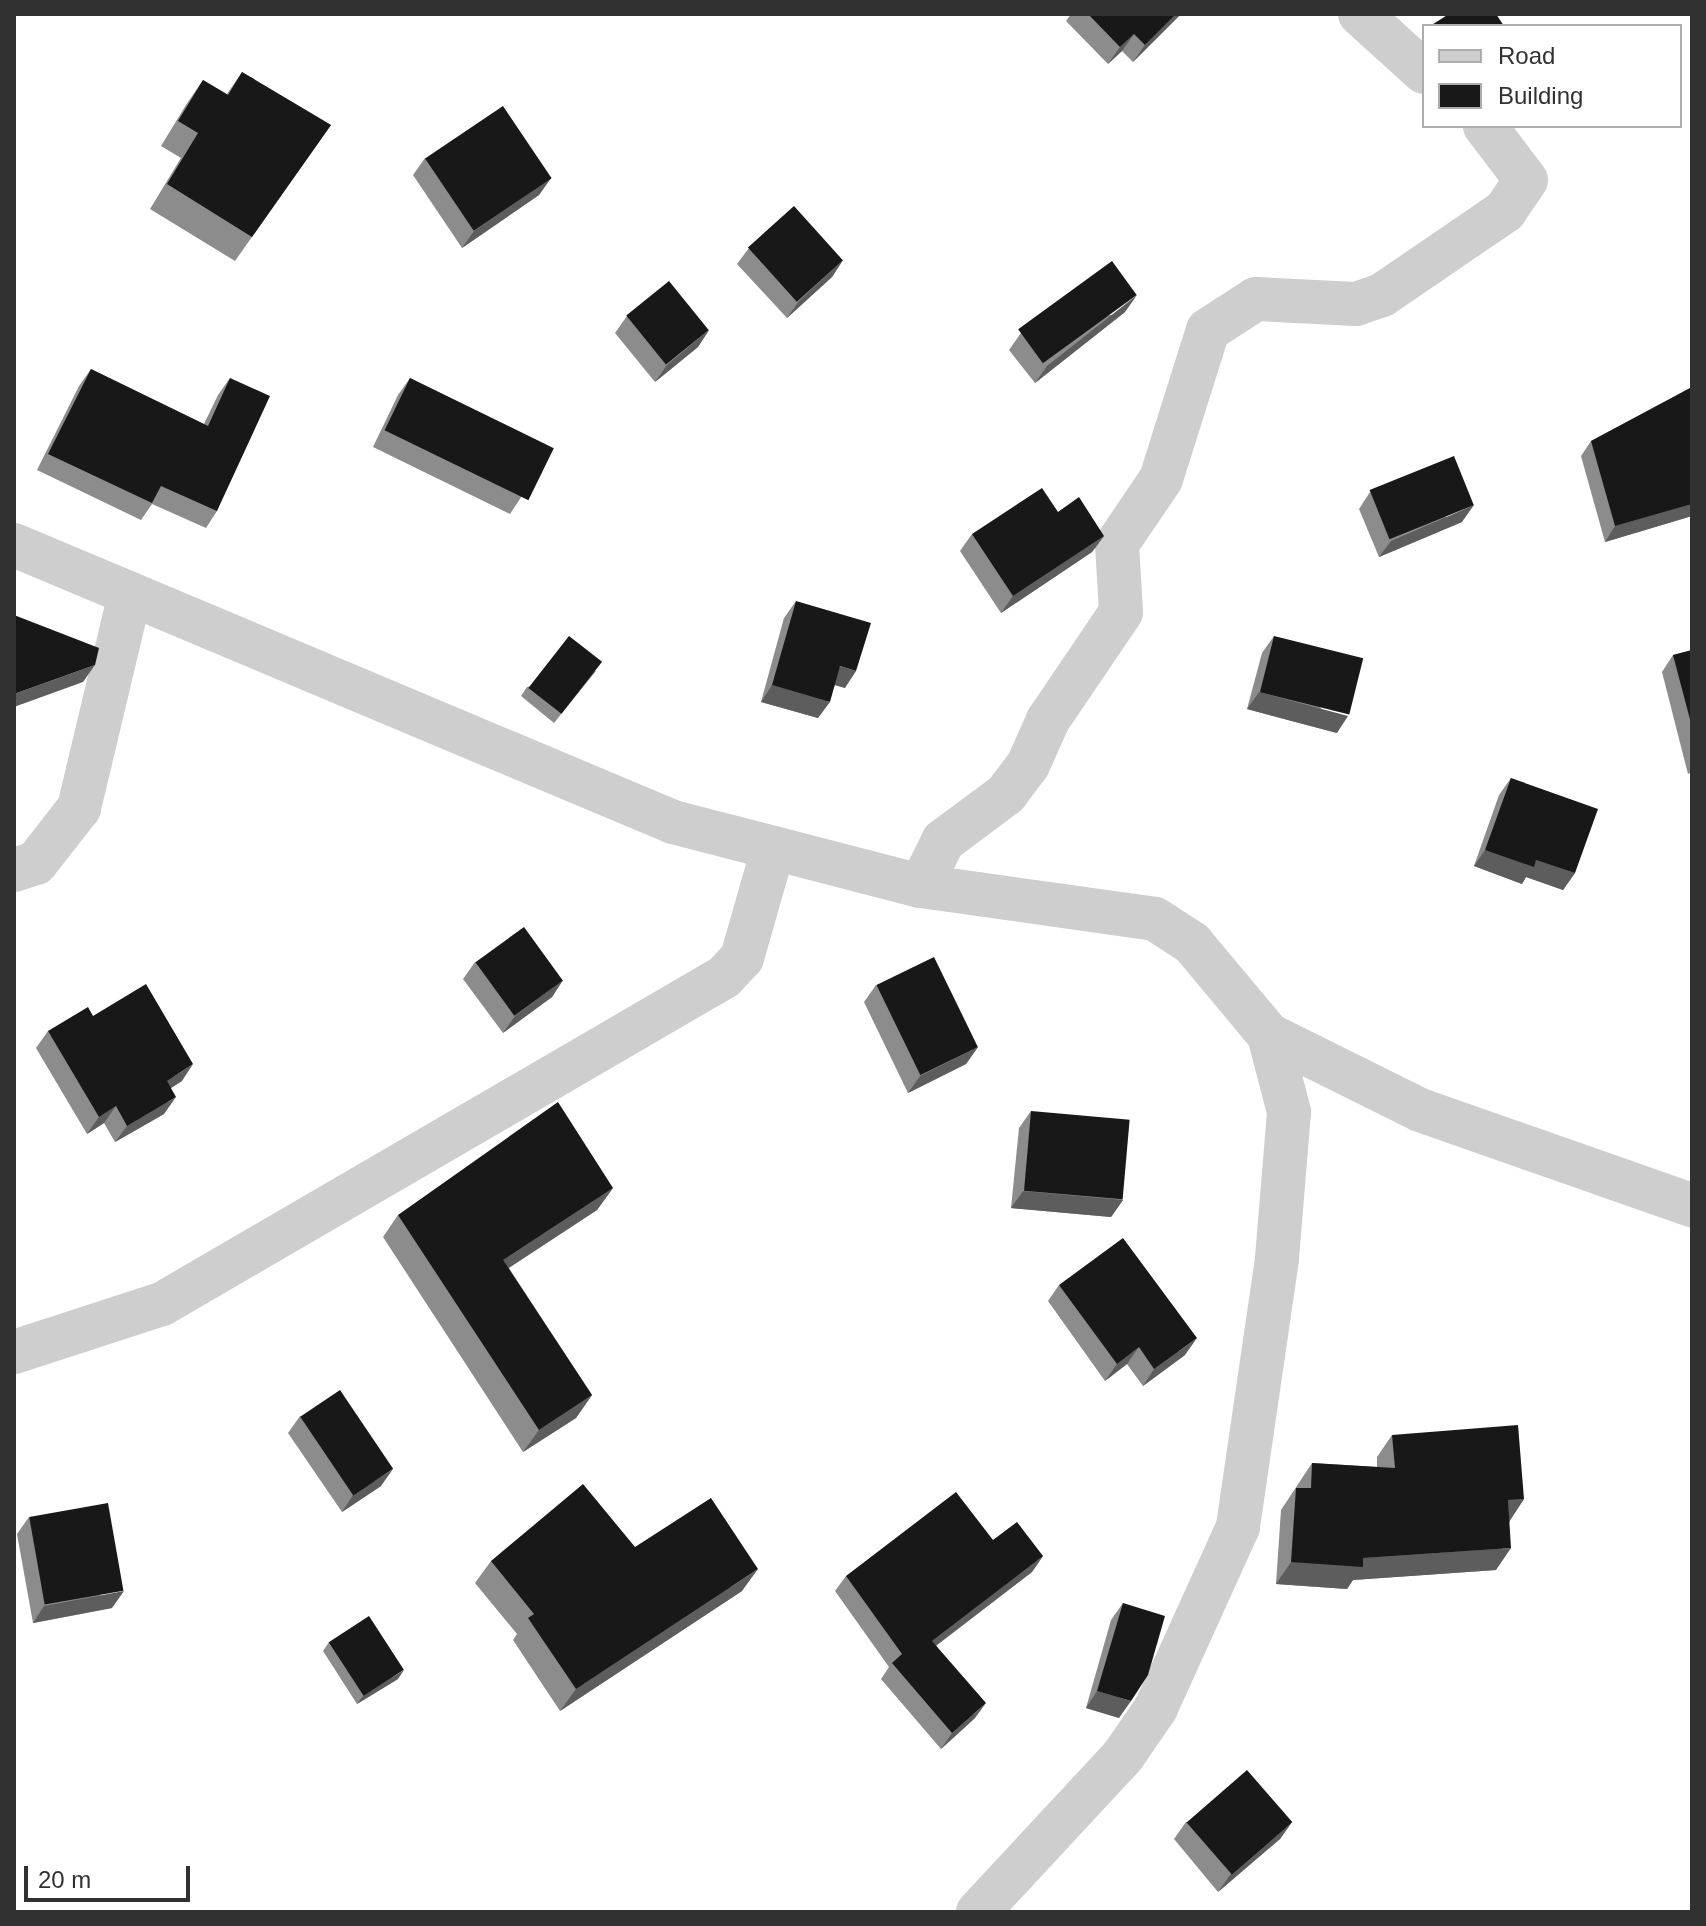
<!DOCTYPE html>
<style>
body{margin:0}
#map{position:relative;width:1706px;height:1926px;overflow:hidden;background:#fff;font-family:Arial,sans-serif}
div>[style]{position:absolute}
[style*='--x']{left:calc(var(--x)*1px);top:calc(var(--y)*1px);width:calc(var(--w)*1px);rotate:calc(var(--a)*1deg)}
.minor>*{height:44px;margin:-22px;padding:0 22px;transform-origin:22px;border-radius:22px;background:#cecece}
.wall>*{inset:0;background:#8c8c8c}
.shaded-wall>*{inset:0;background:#5d5d5d}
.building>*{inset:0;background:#181818;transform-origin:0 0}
span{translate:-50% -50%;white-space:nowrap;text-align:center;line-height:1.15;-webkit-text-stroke:8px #fff;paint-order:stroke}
.frame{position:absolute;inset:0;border:16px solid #313131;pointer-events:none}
.legend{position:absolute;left:1422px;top:24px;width:260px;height:104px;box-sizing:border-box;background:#fff;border:2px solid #adadad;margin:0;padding:10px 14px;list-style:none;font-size:24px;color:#313131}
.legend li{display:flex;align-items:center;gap:16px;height:40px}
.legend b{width:40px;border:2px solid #adadad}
.scale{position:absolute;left:24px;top:1866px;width:166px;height:36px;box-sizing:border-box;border:4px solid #313131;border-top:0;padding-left:10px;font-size:24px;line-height:28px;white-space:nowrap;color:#313131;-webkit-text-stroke:6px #fff;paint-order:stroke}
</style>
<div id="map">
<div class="minor">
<i style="--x:1360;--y:14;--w:86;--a:42.2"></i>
<i style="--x:14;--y:545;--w:715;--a:22.8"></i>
<i style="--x:673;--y:822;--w:256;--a:14.5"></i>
<i style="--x:921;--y:886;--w:236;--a:8"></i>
<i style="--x:1155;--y:919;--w:44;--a:33"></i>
<i style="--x:1192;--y:943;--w:120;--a:50.1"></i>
<i style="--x:1269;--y:1035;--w:80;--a:75.4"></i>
<i style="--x:1289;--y:1112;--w:147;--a:94.7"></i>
<i style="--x:1277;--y:1259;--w:271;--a:98.3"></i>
<i style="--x:1238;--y:1527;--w:199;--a:114.4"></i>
<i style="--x:1156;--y:1708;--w:58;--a:124.5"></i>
<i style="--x:1123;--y:1756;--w:213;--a:132.9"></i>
<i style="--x:14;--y:870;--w:23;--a:-18"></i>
<i style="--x:36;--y:863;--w:70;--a:-52"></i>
<i style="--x:79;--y:808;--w:220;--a:-76.6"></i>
<i style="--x:921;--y:886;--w:50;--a:-63.9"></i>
<i style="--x:943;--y:841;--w:79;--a:-36.7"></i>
<i style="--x:1006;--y:794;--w:36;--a:-53"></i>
<i style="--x:1028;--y:765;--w:49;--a:-66"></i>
<i style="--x:1048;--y:720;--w:130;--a:-55.9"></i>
<i style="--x:1121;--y:612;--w:68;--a:-93.4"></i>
<i style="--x:1117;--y:544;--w:78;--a:-55.9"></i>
<i style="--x:1161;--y:479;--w:156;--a:-72.5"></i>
<i style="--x:1208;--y:330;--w:57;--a:-32.9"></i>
<i style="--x:1256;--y:299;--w:100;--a:2.9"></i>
<i style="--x:1356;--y:304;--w:28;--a:-19"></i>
<i style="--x:1382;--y:295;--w:149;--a:-34.3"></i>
<i style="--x:1505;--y:211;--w:37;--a:-56"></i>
<i style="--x:1526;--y:180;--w:68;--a:-127.2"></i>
<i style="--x:1269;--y:1035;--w:169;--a:26.4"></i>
<i style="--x:1420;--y:1110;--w:288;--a:19.3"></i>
<i style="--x:14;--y:1352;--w:156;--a:-18"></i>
<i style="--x:162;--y:1304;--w:650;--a:-30.19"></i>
<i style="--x:724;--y:977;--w:26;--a:-47"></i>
<i style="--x:742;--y:958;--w:109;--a:-74.1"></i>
</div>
<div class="wall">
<i style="clip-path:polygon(1071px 14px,1181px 14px,1133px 62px,1122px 51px,1108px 64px,1066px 21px)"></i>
<i style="clip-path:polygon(242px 72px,331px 125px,235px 261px,150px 209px,181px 158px,161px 146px,186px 105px,203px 80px,227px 94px)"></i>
<i style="clip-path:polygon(425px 158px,551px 178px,539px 195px,462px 248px,413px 175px)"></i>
<i style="clip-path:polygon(749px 248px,843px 260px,832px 277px,787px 318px,737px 264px)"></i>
<i style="clip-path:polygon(1125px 312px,1035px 383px,1009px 350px,1021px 333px)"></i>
<i style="clip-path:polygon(627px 316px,709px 330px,698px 347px,655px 382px,615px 333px)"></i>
<i style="clip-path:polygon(91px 369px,204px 424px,218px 395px,230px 378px,217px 511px,206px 528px,152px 504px,141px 520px,37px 470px,79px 386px)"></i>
<i style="clip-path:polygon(410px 378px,553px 449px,510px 514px,373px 447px,398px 395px)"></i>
<i style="clip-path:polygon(1692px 387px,1692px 516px,1605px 542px,1581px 456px,1591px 441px)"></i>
<i style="clip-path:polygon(1370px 492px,1462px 522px,1379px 557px,1359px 509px)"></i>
<i style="clip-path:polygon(972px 534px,1104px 536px,1092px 552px,1001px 613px,960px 551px)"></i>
<i style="clip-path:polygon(796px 601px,845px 688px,835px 685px,818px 718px,761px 702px,784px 618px)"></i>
<i style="clip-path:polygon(1274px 636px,1337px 733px,1247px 709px,1262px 653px)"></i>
<i style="clip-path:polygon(1692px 650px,1692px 772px,1688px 774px,1662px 672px,1673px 655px)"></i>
<i style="clip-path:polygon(596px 671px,554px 723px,521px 696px,527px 687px)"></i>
<i style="clip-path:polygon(1511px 778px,1575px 873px,1563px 890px,1526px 877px,1522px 884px,1474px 866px,1499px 795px)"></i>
<i style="clip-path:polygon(475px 962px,563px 980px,552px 997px,503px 1033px,463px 979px)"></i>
<i style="clip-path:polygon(876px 985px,978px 1047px,966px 1064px,908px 1093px,864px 1002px)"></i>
<i style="clip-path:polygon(93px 1016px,182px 1081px,171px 1088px,164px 1114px,115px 1142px,104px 1123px,87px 1134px,36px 1048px,48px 1031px)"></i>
<i style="clip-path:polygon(1031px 1111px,1123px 1200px,1111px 1217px,1011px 1208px,1019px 1128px)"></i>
<i style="clip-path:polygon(613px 1188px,597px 1210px,509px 1268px,592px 1395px,576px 1418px,523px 1452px,383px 1237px,398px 1215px)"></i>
<i style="clip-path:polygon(1059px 1285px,1185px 1355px,1143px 1386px,1127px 1364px,1105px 1381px,1048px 1301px)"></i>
<i style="clip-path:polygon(300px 1416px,381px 1486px,342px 1512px,288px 1433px)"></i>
<i style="clip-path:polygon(1392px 1435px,1524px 1499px,1510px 1520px,1496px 1570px,1353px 1580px,1347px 1589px,1276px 1584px,1281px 1510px,1312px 1463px,1377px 1467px,1377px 1457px)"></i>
<i style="clip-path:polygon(29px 1517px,112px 1608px,33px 1623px,17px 1534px)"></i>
<i style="clip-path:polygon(993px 1540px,1043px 1556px,1032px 1572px,936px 1646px,975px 1718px,941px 1749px,881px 1679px,889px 1667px,835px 1591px,846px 1576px)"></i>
<i style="clip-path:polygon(635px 1547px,742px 1591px,560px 1711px,513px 1640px,517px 1634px,475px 1583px,491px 1561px)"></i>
<i style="clip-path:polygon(1123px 1603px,1119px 1718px,1086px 1708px,1111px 1620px)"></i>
<i style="clip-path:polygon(329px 1642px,398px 1679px,357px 1704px,323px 1651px)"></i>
<i style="clip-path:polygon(1186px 1822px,1292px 1822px,1280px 1839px,1218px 1892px,1174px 1839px)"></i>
</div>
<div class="shaded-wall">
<i style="clip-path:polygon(1176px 14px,1181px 14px,1133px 62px,1145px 45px)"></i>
<i style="clip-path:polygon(1134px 34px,1122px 51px,1108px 64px,1120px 47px)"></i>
<i style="clip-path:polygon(551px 178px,539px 195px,462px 248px,474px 231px)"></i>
<i style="clip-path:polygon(843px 260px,832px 277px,787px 318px,799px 301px)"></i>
<i style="clip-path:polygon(1137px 295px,1125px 312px,1035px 383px,1047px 366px)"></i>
<i style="clip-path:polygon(709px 330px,698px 347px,655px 382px,667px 365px)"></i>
<i style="clip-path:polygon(1692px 504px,1692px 516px,1605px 542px,1615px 526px)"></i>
<i style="clip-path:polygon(1474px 505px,1462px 522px,1379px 557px,1391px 541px)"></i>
<i style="clip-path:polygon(1104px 536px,1092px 552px,1001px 613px,1013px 596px)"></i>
<i style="clip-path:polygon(95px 665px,83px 682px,14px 707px,14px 694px)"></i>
<i style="clip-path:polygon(840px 666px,856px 671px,845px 688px,828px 683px)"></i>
<i style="clip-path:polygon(772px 685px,830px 702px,818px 718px,761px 702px)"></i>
<i style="clip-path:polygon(1259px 692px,1348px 716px,1337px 733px,1247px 709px)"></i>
<i style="clip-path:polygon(1485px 850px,1536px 860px,1575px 873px,1563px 890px,1526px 877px,1522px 884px,1474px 866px)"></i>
<i style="clip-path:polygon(563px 980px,552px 997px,503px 1033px,515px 1016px)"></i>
<i style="clip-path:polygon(978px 1047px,966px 1064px,908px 1093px,920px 1076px)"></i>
<i style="clip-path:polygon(193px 1064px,182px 1081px,155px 1098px,167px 1081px)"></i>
<i style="clip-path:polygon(176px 1097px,164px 1114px,115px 1142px,127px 1126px)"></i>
<i style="clip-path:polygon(116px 1106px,104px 1123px,87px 1134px,99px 1117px)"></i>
<i style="clip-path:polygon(613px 1188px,597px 1210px,487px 1282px,503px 1260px)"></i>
<i style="clip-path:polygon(1023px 1191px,1123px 1200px,1111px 1217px,1011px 1208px)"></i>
<i style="clip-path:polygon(1197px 1338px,1185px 1355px,1143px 1386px,1154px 1369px)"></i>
<i style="clip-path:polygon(1139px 1347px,1127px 1364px,1105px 1381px,1117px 1364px)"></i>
<i style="clip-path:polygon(592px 1395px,576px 1418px,523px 1452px,539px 1430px)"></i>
<i style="clip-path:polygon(393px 1469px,381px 1486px,342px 1512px,353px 1495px)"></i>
<i style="clip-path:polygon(1524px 1499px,1509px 1522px,1508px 1500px)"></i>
<i style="clip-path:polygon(1511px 1548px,1496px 1570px,1353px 1580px,1347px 1589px,1276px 1584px,1291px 1562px,1363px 1558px)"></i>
<i style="clip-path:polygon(1043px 1556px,1032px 1572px,921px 1657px,932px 1641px)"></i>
<i style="clip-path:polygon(758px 1569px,742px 1591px,560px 1711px,576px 1689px)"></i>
<i style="clip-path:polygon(124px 1591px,112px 1608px,33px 1623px,44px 1606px)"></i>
<i style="clip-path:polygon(404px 1670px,398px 1679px,357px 1704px,364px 1695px)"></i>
<i style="clip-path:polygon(1097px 1691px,1131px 1701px,1119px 1718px,1086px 1708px)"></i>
<i style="clip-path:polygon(986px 1703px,975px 1718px,941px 1749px,952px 1733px)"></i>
<i style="clip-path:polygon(1292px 1822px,1280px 1839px,1218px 1892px,1230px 1875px)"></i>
</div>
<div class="building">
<i style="clip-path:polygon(1088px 14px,1176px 14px,1145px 45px,1134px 34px,1120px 47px)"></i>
<i style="clip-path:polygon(1449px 14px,1496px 14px,1504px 26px,1430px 26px)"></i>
<i style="clip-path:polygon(242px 72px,331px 125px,252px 237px,167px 184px,198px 133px,178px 121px,203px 80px,228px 95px)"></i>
<i style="left:503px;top:106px;width:87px;height:94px;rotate:56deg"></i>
<i style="left:794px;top:206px;width:73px;height:62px;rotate:48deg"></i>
<i style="left:1112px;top:261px;width:42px;height:116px;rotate:54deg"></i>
<i style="left:669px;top:281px;width:63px;height:55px;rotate:51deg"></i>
<i style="clip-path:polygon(91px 369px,208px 426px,230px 378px,270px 396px,217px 511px,161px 486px,152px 503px,48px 454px)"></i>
<i style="left:410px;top:378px;width:160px;height:58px;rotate:26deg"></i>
<i style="clip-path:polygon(1692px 387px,1692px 504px,1615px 526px,1591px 441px)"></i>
<i style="left:1454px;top:456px;width:53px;height:91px;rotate:68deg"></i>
<i style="clip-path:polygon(1042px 488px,1058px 512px,1079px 497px,1104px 536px,1013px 596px,972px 534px)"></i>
<i style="clip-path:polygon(796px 601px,871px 623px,856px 671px,840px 666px,830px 702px,772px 685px)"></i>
<i style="clip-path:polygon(14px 615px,99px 648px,95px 665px,14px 694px)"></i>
<i style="left:569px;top:636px;width:42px;height:66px;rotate:38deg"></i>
<i style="left:1274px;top:636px;width:92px;height:58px;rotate:14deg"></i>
<i style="clip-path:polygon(1692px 650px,1692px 727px,1673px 655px)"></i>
<i style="clip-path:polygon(1511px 778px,1598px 809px,1575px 873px,1536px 860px,1534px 867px,1485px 850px)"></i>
<i style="left:524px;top:927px;width:66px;height:60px;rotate:54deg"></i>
<i style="left:934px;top:957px;width:100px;height:64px;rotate:64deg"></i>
<i style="clip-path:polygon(146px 984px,193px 1064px,167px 1081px,176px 1097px,127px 1126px,116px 1106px,99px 1117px,48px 1031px,88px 1007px,93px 1016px)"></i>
<i style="clip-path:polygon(558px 1102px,613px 1188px,503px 1260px,592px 1395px,539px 1430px,398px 1215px)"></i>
<i style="left:1031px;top:1111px;width:99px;height:80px;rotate:5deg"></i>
<i style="clip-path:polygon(1123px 1238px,1197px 1338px,1154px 1369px,1139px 1347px,1117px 1364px,1059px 1285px)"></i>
<i style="left:340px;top:1390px;width:95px;height:48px;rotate:56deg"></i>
<i style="clip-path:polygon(1518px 1425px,1524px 1499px,1508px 1500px,1511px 1548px,1363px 1558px,1363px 1567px,1291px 1562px,1296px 1488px,1311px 1488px,1312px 1463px,1395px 1468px,1392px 1435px)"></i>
<i style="clip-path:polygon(583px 1484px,635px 1547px,711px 1498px,758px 1569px,576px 1689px,528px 1618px,534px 1614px,491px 1561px)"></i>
<i style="clip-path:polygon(956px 1492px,993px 1540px,1017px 1522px,1043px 1556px,932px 1641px,986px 1703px,952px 1733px,892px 1663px,902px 1654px,846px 1576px)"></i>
<i style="left:108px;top:1503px;width:89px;height:80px;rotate:80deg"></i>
<i style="clip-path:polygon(1123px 1603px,1165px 1616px,1148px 1675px,1131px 1701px,1097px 1691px)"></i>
<i style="left:369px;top:1616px;width:64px;height:48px;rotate:57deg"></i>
<i style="left:1247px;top:1770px;width:69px;height:80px;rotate:49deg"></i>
</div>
<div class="frame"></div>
<ul class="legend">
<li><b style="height:10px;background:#cecece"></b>Road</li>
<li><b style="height:22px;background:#181818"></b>Building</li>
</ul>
<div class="scale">20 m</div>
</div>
